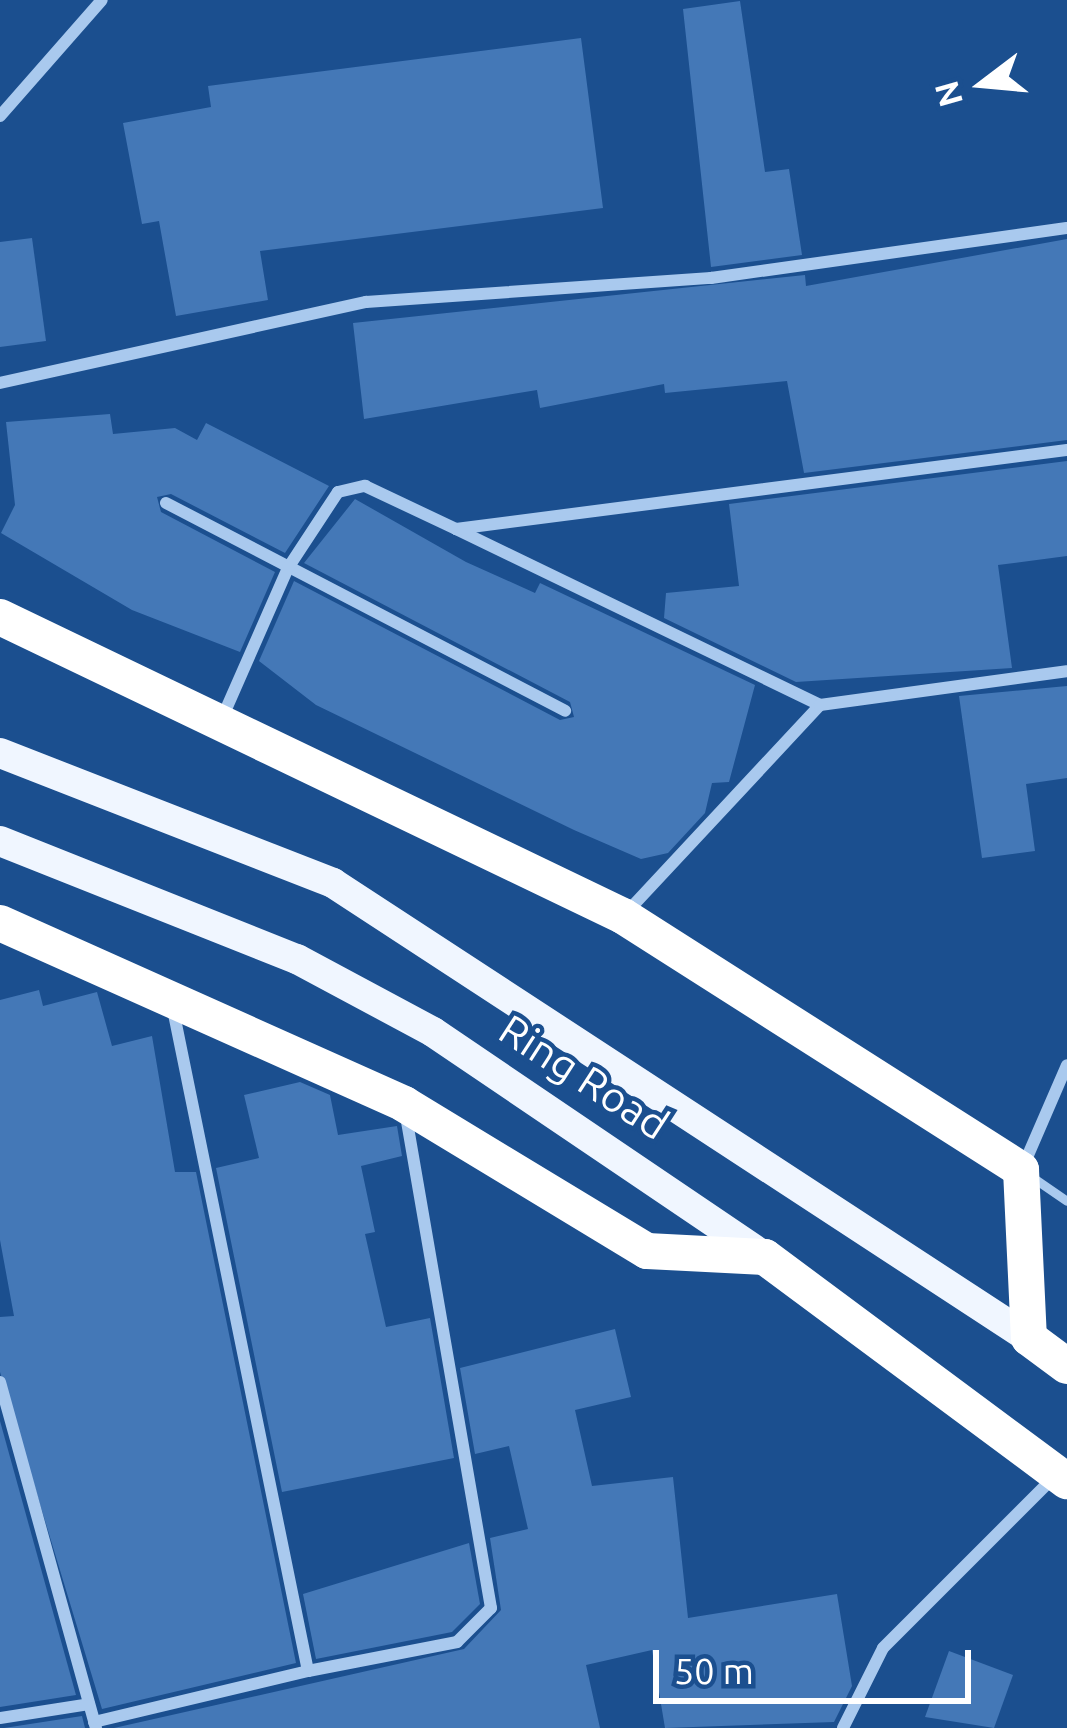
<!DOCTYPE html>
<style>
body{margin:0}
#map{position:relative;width:1067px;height:1728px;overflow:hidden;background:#1b4f8f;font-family:Ubuntu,sans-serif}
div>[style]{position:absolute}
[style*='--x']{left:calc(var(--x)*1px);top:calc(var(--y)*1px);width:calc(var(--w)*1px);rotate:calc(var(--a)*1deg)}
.building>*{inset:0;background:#4478b7}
.lane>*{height:9px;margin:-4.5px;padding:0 4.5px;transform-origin:4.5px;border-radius:4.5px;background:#a9c9ee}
.street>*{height:12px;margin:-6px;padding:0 6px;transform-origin:6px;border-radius:6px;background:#a9c9ee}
.primary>*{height:30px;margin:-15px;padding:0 15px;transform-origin:15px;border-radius:15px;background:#f0f6ff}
.highway>*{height:36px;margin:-18px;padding:0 18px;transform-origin:18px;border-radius:18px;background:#fff}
span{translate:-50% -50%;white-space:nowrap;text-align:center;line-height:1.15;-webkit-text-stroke:9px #1b4f8f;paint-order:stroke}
.street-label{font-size:42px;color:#fff}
.north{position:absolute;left:923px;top:24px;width:120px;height:120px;-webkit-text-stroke:9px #1b4f8f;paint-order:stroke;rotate:254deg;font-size:33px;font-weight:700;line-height:48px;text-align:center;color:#fff}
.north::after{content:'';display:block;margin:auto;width:42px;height:54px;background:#fff;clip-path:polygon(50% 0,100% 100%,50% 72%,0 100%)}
.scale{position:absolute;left:653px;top:1650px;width:318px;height:54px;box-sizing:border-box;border:6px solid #fff;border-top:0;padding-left:15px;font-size:36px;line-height:42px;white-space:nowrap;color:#fff;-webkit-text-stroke:9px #1b4f8f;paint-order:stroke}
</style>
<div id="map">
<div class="building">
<i style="clip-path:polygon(740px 1px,765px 172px,789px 169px,802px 255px,711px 267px,683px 9px)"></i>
<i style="clip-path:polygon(581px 38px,603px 208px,260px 251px,268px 300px,176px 316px,159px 221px,142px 224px,123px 123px,211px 107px,208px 86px)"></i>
<i style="clip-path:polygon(32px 238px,46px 341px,0 347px,0 242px)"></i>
<i style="clip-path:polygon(1067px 239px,1067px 440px,804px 473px,787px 381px,665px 393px,664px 384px,540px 408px,537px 390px,364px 419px,353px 323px,805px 275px,806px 286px)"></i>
<i style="clip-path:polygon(110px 414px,113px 434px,175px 428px,197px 440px,206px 423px,329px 486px,285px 553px,171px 494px,157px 497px,161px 512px,275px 572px,240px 652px,132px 610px,1px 533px,15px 505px,6px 422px)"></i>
<i style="clip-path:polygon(1067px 461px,1067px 556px,998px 565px,1012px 668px,796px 682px,664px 618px,666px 593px,739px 586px,729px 504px)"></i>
<i style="clip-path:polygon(355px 499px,466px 562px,535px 593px,540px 583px,755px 685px,729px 782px,712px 783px,705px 813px,668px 853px,641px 859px,574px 830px,316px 705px,259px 661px,294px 581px,560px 720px,574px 717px,570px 702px,304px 563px)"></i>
<i style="clip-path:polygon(1067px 686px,1067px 778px,1026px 784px,1035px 851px,982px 858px,959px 696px)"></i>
<i style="clip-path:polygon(39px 990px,43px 1006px,97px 992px,112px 1046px,152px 1036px,175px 1172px,196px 1172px,296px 1663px,102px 1709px,0 1372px,0 1317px,14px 1316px,0 1240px,0 1000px)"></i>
<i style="clip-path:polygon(300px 1082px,330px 1095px,338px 1135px,397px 1126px,402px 1156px,361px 1166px,375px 1232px,365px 1234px,386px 1327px,430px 1318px,454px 1458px,282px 1492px,216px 1168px,259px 1158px,244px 1095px)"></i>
<i style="clip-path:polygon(615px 1329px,631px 1397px,575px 1410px,592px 1486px,673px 1477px,688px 1618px,837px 1594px,852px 1686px,834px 1722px,665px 1728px,652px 1650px,586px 1665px,600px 1728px,114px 1728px,464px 1649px,501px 1610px,490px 1538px,528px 1529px,509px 1446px,475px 1454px,460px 1368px)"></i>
<i style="clip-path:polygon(0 1421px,76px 1695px,0 1707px)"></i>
<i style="clip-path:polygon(469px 1543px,480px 1604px,452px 1632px,316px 1659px,303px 1594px)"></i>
<i style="clip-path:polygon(949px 1651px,1013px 1675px,994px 1728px,925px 1717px)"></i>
<i style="clip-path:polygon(82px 1716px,85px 1728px,4px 1728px)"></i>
</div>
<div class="lane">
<i style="--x:1032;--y:1177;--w:42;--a:34.4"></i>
</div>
<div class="street">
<i style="--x:0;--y:116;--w:154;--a:-48.7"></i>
<i style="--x:0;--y:383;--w:375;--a:-12.5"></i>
<i style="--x:366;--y:302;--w:346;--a:-4"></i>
<i style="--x:711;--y:278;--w:359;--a:-8"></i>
<i style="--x:166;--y:503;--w:450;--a:27.5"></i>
<i style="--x:820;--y:705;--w:404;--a:-154.2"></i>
<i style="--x:456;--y:529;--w:616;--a:-7.37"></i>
<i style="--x:223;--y:716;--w:162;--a:-66.3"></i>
<i style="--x:288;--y:568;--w:91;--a:-56.7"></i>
<i style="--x:338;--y:492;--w:28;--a:-13"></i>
<i style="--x:365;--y:486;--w:101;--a:25.3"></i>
<i style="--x:627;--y:912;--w:283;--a:-47"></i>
<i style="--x:820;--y:705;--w:249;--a:-7.8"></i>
<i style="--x:1022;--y:1169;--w:113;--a:-66.6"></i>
<i style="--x:0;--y:1382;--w:359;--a:74.5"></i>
<i style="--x:308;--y:1671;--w:152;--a:-11"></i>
<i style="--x:457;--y:1642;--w:48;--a:-45"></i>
<i style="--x:491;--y:1608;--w:499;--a:-99.8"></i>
<i style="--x:0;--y:1718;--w:90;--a:-8.9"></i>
<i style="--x:94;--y:1722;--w:220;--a:-13.4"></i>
<i style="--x:308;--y:1671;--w:676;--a:-101.53"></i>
<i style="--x:843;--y:1728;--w:89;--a:-63.4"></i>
<i style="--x:883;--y:1648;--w:239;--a:-45"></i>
</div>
<div class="primary">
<i style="--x:0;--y:753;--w:357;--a:21.3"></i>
<i style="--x:333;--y:883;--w:832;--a:33.17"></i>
<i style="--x:0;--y:841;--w:320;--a:21.7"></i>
<i style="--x:297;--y:959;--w:154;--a:28.2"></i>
<i style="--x:433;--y:1032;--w:401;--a:34.1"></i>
</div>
<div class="highway">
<i style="--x:0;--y:617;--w:691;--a:25.64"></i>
<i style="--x:623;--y:916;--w:472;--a:32.5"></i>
<i style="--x:1021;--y:1170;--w:168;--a:87.3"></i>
<i style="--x:1029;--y:1338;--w:47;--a:36.4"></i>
<i style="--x:0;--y:923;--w:443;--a:24.1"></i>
<i style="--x:404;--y:1104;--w:284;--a:31.2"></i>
<i style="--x:647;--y:1251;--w:118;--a:2.9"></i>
<i style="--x:765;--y:1257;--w:376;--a:36.6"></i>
</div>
<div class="street-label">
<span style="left:584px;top:1077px;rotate:33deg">Ring Road</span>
</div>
<div class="north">N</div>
<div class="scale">50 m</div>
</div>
